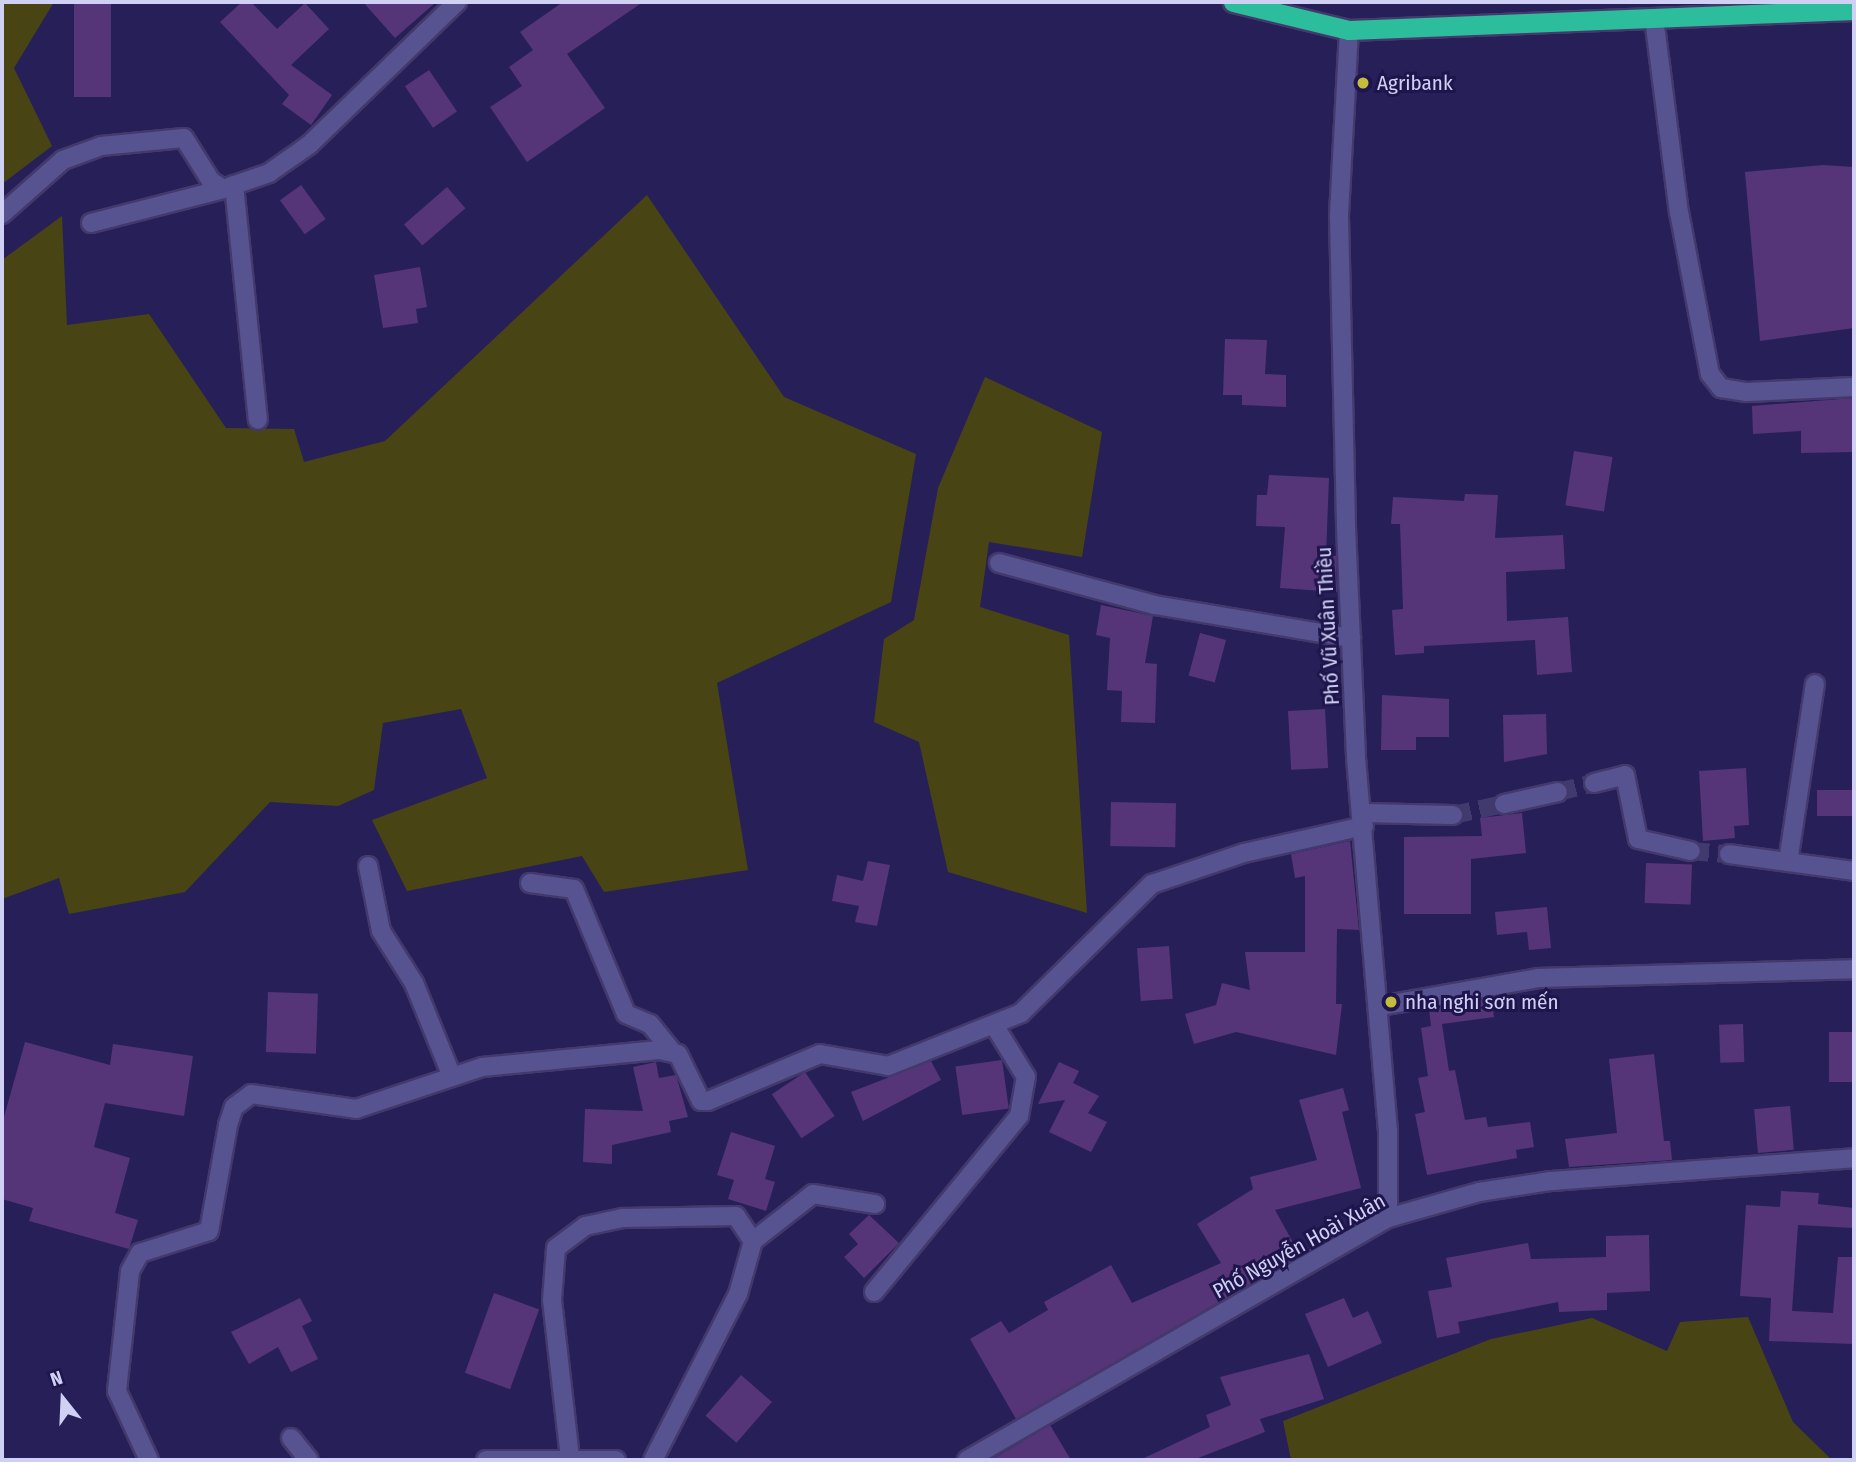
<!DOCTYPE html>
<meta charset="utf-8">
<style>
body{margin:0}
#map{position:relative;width:1856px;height:1462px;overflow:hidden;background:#272058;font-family:"Fira Sans Condensed",sans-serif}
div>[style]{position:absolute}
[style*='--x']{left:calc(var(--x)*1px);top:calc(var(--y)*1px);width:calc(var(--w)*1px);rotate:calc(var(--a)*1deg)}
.green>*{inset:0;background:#484414}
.building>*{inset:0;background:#563478;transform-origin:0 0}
.minor-tunnel>*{height:18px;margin-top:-9px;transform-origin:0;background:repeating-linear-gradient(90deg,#403a6f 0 18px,transparent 0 27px)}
.roads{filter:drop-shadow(2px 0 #43396c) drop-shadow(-2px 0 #43396c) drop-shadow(0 2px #43396c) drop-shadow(0 -2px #43396c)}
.minor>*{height:18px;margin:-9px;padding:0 9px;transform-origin:9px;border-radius:9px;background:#575391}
.trunk>*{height:19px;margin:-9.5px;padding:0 9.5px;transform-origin:9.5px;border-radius:9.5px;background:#2cbe9c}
.dots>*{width:19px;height:19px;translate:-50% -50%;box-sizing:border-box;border:4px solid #1f154d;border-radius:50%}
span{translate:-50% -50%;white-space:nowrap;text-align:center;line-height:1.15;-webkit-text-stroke:6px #1f154d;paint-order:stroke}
.poi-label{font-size:21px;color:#d0d0f4}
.left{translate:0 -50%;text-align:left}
.street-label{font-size:21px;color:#d0d0f4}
.frame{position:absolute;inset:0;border:4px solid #d0d0f4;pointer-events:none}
.north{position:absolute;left:28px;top:1364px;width:70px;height:70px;-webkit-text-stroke:5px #1f154d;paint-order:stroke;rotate:342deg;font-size:19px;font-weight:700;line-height:28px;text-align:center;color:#d0d0f4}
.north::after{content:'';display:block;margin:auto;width:24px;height:32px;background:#d0d0f4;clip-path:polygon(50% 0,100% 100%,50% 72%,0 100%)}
</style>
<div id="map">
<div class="green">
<i style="clip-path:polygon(2px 2px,54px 2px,14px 68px,52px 146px,2px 184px)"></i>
<i style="clip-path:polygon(647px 195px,784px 397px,916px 454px,891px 602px,717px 683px,748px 870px,604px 892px,582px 856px,407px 891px,372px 820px,487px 778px,461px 709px,383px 723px,374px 790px,338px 806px,270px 802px,185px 892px,69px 914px,59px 878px,2px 899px,2px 260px,62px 216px,67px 325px,149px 314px,226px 428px,294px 429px,304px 462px,385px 441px)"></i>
<i style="clip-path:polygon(985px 377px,1102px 432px,1082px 557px,989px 542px,980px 607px,1069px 635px,1087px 913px,948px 872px,919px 742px,874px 722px,884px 639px,914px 620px,938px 488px)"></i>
<i style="clip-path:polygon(1748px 1317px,1793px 1422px,1832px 1460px,1291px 1460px,1283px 1421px,1491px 1339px,1592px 1318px,1667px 1351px,1680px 1322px)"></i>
</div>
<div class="building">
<i style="left:74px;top:2px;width:37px;height:95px"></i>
<i style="clip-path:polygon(242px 2px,251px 2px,277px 29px,305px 3px,329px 29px,291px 65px,332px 95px,311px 125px,282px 104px,289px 95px,220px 22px)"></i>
<i style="clip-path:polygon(363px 2px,436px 2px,395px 38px)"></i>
<i style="clip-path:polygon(563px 2px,643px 2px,567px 54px,605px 108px,527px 162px,490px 107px,522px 86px,509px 67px,533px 50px,520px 32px)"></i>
<i style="left:429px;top:70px;width:50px;height:29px;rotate:56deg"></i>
<i style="clip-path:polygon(1823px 165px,1854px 167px,1854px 328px,1760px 341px,1745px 172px)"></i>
<i style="left:301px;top:185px;width:42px;height:26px;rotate:54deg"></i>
<i style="left:447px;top:187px;width:28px;height:57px;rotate:49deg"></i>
<i style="clip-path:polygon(420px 267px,427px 307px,416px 309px,418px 323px,383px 328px,374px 275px)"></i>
<i style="clip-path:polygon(1225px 339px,1267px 340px,1265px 374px,1286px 375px,1286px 407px,1242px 405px,1242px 395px,1223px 395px)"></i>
<i style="clip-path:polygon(1853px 398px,1854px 452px,1801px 453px,1801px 431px,1753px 434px,1752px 406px)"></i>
<i style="left:1574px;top:451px;width:39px;height:55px;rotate:9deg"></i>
<i style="clip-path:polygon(1269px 475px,1329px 478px,1326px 555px,1336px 556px,1337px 592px,1280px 588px,1285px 527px,1256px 526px,1257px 495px,1267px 495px)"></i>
<i style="clip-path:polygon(1465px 494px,1498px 495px,1495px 538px,1563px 535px,1565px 569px,1506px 572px,1507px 621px,1568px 617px,1572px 672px,1537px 675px,1535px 640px,1424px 646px,1424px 653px,1395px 655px,1392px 610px,1403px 609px,1400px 524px,1391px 524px,1393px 497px,1464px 501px)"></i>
<i style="clip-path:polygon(1101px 605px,1153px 616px,1145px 663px,1157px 664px,1155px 723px,1121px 722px,1122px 691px,1107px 690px,1110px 638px,1096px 635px)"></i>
<i style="left:1200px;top:633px;width:27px;height:44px;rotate:15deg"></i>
<i style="clip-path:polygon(1382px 695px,1449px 699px,1449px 737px,1416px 737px,1416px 750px,1381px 750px)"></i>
<i style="left:1325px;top:709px;width:59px;height:37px;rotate:87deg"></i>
<i style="clip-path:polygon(1546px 714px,1547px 754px,1504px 762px,1503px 715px)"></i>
<i style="clip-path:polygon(1746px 768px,1749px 825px,1734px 826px,1735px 838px,1703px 841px,1699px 771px)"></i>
<i style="left:1854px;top:790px;width:26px;height:37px;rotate:90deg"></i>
<i style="left:1111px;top:802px;width:65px;height:44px;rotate:1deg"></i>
<i style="clip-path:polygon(1522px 813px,1526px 853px,1471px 859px,1471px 914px,1404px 914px,1404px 837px,1482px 836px,1480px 818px)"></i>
<i style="clip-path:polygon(1350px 841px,1359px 930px,1337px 929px,1336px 1004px,1342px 1004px,1336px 1055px,1236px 1032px,1194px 1044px,1185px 1014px,1216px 1005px,1222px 983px,1250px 990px,1245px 952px,1305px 952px,1305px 876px,1295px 878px,1291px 854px)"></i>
<i style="clip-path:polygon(868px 861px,890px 865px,877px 926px,855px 922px,859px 906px,832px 901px,837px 875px,863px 881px)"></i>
<i style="left:1646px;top:863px;width:46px;height:40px;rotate:2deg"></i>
<i style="clip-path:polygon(1547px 907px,1551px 948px,1529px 950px,1527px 932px,1497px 935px,1495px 912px)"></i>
<i style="left:1169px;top:946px;width:53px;height:32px;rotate:86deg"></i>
<i style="left:268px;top:992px;width:50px;height:60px;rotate:2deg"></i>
<i style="clip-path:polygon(1491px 998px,1494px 1017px,1442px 1024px,1449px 1071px,1455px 1070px,1465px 1120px,1486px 1117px,1488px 1127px,1530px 1122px,1534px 1147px,1516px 1150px,1517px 1158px,1427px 1175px,1415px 1114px,1425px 1112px,1418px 1078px,1428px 1076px,1421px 1028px,1431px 1026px,1429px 1009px)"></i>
<i style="left:1743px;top:1024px;width:38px;height:24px;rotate:88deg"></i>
<i style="left:1854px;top:1032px;width:50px;height:25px;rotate:90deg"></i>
<i style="clip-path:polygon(25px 1042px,110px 1065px,113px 1044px,193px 1056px,184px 1116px,105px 1103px,94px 1147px,130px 1158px,115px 1213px,138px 1220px,129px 1249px,29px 1221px,33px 1208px,2px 1199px,2px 1124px)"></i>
<i style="clip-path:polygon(1654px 1054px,1664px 1141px,1670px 1141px,1672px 1160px,1569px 1167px,1565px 1139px,1617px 1133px,1609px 1059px)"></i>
<i style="left:1002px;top:1060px;width:49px;height:47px;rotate:82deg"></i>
<i style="clip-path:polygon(931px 1061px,941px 1080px,863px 1121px,851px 1092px)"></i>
<i style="clip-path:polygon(656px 1062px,659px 1078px,676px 1075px,688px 1117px,669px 1121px,671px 1132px,612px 1145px,612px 1164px,583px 1162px,585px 1109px,643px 1111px,633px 1067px)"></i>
<i style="clip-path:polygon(1059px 1062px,1079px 1071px,1073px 1083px,1099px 1096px,1088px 1113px,1107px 1122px,1091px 1152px,1049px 1132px,1065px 1100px,1038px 1104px)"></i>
<i style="left:805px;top:1072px;width:53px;height:40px;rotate:56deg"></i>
<i style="clip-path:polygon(1343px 1088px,1349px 1110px,1342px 1112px,1361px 1188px,1275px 1210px,1300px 1255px,1016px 1419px,970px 1339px,1001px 1321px,1009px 1333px,1048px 1310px,1044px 1302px,1111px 1265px,1132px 1303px,1221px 1263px,1197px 1224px,1253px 1189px,1250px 1177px,1317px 1160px,1299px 1100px)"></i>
<i style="left:1790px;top:1106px;width:44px;height:36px;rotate:85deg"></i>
<i style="clip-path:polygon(731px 1132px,775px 1146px,765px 1179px,775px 1182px,766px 1211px,728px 1199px,734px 1180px,717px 1175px)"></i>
<i style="clip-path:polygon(1781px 1191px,1819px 1193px,1818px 1204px,1854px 1208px,1854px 1228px,1798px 1225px,1792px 1311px,1833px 1313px,1838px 1257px,1854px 1257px,1854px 1344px,1769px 1341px,1771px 1298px,1740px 1296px,1746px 1205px,1780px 1207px)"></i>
<i style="clip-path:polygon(869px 1215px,899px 1243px,864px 1278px,844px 1257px,858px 1244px,849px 1234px)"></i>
<i style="clip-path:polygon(1649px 1235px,1650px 1291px,1607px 1293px,1607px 1310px,1559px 1312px,1558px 1302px,1458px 1322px,1460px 1333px,1437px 1338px,1428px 1291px,1452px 1287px,1446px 1258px,1528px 1243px,1531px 1259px,1606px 1257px,1606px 1236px)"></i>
<i style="left:494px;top:1293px;width:48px;height:85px;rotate:20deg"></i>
<i style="clip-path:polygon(300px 1298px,312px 1321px,302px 1326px,318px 1359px,291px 1372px,278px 1347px,249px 1364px,231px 1332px)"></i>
<i style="clip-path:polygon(1344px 1298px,1353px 1318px,1368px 1311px,1382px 1343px,1328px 1367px,1305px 1314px)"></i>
<i style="clip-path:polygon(1309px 1354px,1324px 1399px,1260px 1419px,1265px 1432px,1193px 1460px,1140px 1460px,1210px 1427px,1206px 1415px,1231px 1405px,1220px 1377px)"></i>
<i style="left:741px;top:1375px;width:41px;height:54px;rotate:41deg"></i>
<i style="clip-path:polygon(1050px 1425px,1071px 1460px,991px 1460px,1028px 1438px)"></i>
</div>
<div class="minor-tunnel">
<i style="--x:1558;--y:792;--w:37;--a:-14"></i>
<i style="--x:1453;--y:815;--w:52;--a:-12.2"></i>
<i style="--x:1691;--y:851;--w:38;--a:5"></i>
</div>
<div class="roads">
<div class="minor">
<i style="--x:1654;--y:18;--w:196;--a:82.7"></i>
<i style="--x:1679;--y:212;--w:165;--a:79.2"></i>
<i style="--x:1710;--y:374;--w:18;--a:52"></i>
<i style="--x:1721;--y:388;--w:26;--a:9"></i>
<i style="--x:1747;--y:392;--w:107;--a:-2.7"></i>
<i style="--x:1349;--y:30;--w:186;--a:93.1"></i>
<i style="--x:1339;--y:216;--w:311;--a:88.7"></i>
<i style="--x:1346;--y:527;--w:231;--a:87.5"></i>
<i style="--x:1356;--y:758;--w:374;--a:85.1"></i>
<i style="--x:1388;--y:1131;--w:87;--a:90"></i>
<i style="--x:234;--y:185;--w:236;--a:84.2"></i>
<i style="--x:2;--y:214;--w:81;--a:-41.5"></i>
<i style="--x:63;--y:160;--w:40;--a:-20.2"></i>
<i style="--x:101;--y:146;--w:83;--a:-5.5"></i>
<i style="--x:184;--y:138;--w:51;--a:57.9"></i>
<i style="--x:211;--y:181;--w:14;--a:34"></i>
<i style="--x:223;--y:189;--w:49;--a:-19.2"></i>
<i style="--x:269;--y:173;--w:49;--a:-35"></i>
<i style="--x:309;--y:145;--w:206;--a:-44"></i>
<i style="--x:91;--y:223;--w:136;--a:-14.4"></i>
<i style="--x:999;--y:563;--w:162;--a:15.1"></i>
<i style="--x:1155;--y:605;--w:199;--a:9.6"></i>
<i style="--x:1594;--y:783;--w:32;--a:-14"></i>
<i style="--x:1625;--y:775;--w:65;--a:78.5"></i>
<i style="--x:1638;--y:839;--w:54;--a:12.8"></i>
<i style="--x:1504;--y:804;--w:55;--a:-12.5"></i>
<i style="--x:1363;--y:813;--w:90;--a:1.3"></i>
<i style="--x:1729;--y:854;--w:126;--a:7.7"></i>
<i style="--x:1788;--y:862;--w:180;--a:-81.4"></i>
<i style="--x:368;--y:866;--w:66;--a:78.7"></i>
<i style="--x:381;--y:931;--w:62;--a:57.6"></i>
<i style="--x:414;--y:983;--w:98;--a:67.9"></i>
<i style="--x:530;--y:883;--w:44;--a:7.8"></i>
<i style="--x:574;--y:889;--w:135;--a:67.4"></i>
<i style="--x:626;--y:1014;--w:26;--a:23"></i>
<i style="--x:650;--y:1024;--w:33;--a:51"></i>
<i style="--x:1380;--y:1006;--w:160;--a:-10"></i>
<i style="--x:1538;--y:978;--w:316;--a:-1.6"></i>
<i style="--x:753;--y:1241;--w:76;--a:-38.1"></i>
<i style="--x:813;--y:1194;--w:63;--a:9.2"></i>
<i style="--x:874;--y:1292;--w:228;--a:-50.5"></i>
<i style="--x:1019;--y:1116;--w:40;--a:-80"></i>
<i style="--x:1026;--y:1077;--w:61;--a:-121.6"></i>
<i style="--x:291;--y:1438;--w:28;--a:51"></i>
<i style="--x:570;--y:1458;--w:159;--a:-96.5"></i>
<i style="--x:552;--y:1300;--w:52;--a:-85.6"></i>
<i style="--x:556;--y:1248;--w:36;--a:-37"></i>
<i style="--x:585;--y:1226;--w:39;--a:-12"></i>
<i style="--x:623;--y:1218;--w:113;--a:-1"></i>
<i style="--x:736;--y:1216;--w:30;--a:56"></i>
<i style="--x:753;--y:1241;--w:55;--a:105.8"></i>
<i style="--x:738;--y:1294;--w:186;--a:117.1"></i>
<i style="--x:149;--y:1460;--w:76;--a:-114.9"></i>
<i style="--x:117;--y:1391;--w:121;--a:-83.8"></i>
<i style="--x:130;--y:1271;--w:21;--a:-61"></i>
<i style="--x:140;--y:1253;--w:72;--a:-17.7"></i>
<i style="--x:209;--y:1231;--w:108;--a:-79.8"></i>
<i style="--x:228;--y:1125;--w:19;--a:-72"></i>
<i style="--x:234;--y:1107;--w:21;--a:-37"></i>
<i style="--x:251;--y:1094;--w:106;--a:8.1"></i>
<i style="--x:356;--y:1109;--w:133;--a:-18.4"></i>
<i style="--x:482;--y:1067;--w:178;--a:-5.5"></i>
<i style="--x:659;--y:1050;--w:19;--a:12"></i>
<i style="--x:678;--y:1054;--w:52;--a:63.9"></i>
<i style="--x:701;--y:1101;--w:7;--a:0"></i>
<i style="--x:708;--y:1101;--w:121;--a:-22.8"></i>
<i style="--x:820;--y:1054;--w:69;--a:10"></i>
<i style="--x:888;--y:1066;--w:143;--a:-21.7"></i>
<i style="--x:1021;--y:1013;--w:184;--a:-44.6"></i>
<i style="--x:1152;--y:884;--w:97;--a:-18.6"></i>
<i style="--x:1244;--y:853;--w:123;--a:-12.7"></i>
<i style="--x:486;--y:1460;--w:130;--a:0"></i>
<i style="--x:967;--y:1460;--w:486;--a:-29.9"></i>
<i style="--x:1388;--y:1218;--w:95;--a:-15.9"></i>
<i style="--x:1479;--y:1192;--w:73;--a:-8.7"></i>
<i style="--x:1551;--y:1181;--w:304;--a:-4.3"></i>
</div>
<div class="trunk">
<i style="--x:1233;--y:2;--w:119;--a:13.6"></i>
<i style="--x:1349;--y:30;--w:505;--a:-2.27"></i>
</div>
</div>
<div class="dots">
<i style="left:1363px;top:83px;background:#c6bc3c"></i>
<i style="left:1391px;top:1002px;background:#c6bc3c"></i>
</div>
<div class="poi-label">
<span class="left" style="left:1377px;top:83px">Agribank</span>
<span class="left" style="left:1405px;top:1002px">nha nghi sơn mến</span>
</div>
<div class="street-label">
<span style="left:1328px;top:626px;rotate:-93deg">Phố Vũ Xuân Thiều</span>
<span style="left:1299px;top:1246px;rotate:-29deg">Phố Nguyễn Hoài Xuân</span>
</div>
<div class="frame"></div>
<div class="north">N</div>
</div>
